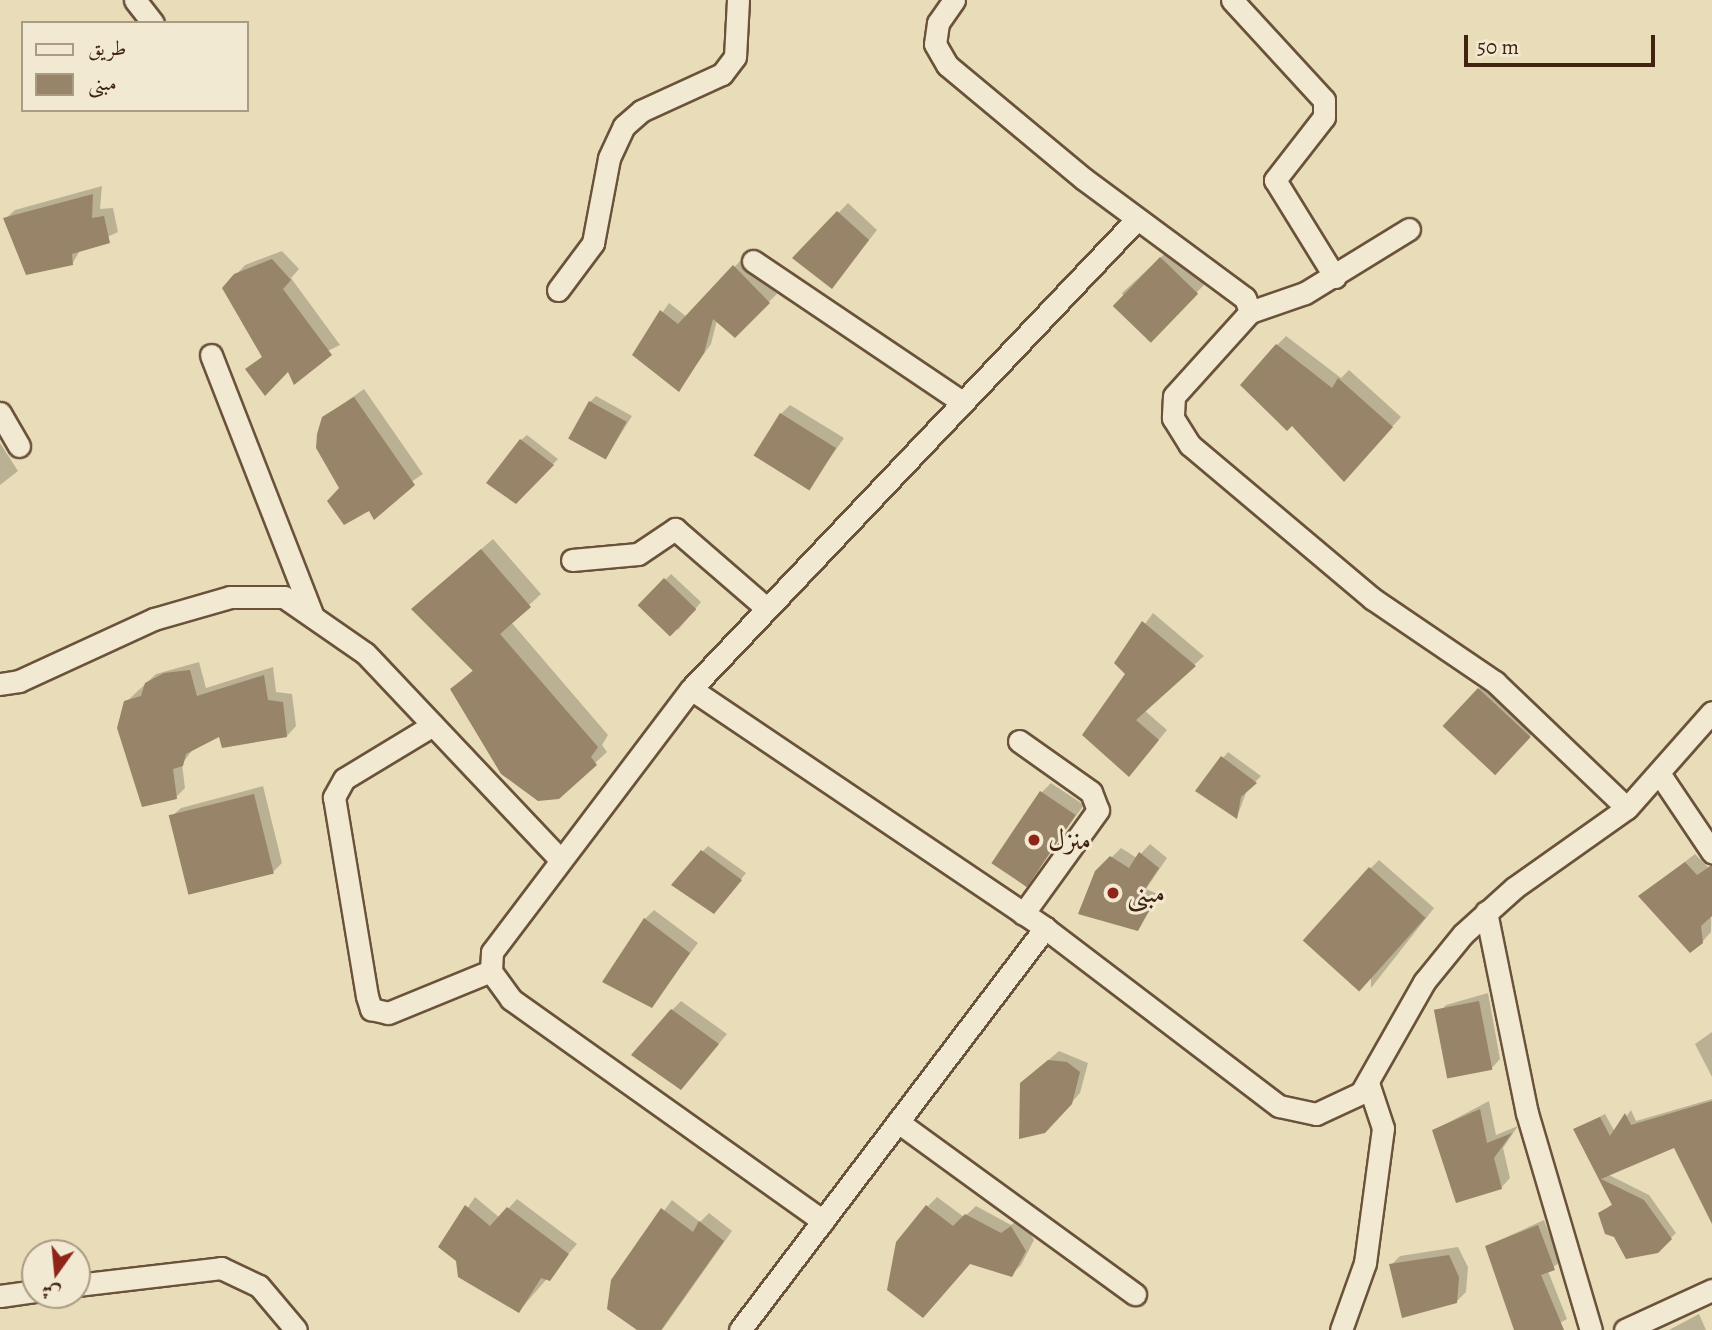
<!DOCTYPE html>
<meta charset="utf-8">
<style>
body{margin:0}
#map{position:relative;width:1712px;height:1330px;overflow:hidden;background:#e9ddb9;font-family:Alegreya,Amiri,serif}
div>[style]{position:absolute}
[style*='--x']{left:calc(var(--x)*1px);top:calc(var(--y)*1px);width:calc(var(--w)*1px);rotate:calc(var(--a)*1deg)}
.shadow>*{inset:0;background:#0003}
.building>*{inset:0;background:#988468;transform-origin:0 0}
.roads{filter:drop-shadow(2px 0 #6b523a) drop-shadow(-2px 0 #6b523a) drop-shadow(0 2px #6b523a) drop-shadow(0 -2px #6b523a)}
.street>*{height:21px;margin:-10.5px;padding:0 10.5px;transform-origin:10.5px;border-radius:10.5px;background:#f1e9d2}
.dots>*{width:19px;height:19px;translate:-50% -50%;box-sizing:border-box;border:4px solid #f1e9d2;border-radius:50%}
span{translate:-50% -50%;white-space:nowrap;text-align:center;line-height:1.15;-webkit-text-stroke:6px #f1e9d2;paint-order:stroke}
.poi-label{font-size:28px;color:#412410}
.left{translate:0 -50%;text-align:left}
.legend{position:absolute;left:21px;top:21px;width:228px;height:91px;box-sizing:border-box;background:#f1e9d2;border:2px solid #ab9a84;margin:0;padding:9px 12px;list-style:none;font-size:21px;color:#412410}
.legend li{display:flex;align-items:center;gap:14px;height:35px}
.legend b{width:35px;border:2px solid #ab9a84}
.north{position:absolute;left:21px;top:1239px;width:70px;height:70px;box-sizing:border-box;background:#f1e9d2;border:2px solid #ab9a84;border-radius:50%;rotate:195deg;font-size:19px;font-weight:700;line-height:28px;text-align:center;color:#412410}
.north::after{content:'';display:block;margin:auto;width:24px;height:32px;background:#8f2418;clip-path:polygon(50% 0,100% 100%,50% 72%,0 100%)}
.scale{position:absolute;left:1464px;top:35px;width:191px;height:32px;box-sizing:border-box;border:4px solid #412410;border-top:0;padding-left:9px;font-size:21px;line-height:24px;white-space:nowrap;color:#412410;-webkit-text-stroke:5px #f1e9d2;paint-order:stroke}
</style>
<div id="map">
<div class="shadow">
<i style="clip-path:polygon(102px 186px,100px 209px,113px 208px,118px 232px,81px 249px,72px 264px,5px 219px,15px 210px)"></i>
<i style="clip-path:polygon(848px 203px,877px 230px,832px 287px,795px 258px)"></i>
<i style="clip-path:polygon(1170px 249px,1205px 284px,1148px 341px,1122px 293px)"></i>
<i style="clip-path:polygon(282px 251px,299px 269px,291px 278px,340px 345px,289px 370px,247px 370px,263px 356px,224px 288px,245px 265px)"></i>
<i style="clip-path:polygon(742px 259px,777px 294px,735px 335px,717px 320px,711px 344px,678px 390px,634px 354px,669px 303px,687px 317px)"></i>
<i style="clip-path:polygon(1286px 336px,1341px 378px,1349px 370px,1401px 417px,1353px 470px,1292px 424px,1277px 345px)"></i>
<i style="clip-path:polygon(364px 389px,423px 474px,370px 509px,341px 488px,323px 418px)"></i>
<i style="clip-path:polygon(596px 396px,632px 416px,607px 456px,590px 402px)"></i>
<i style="clip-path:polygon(790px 405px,844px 438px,810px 487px,781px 414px)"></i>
<i style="clip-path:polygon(527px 435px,558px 459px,516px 502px,521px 440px)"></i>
<i style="clip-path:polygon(0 443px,18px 471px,0 485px)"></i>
<i style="clip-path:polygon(493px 539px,541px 594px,511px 622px,608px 735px,602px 745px,607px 752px,558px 797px,452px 689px,474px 669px,424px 598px)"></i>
<i style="clip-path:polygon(671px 574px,701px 602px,678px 630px,640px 606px)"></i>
<i style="clip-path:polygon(1153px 613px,1204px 656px,1144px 710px,1167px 730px,1138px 765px,1127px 674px,1116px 663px)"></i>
<i style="clip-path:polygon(199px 662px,206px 688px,273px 667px,276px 692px,292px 694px,296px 726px,287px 736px,220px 735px,194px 748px,182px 764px,185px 788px,176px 797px,126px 702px,156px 674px)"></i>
<i style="clip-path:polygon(1488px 680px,1539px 727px,1497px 769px,1479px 689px)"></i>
<i style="clip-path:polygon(1228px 752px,1261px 776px,1247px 790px,1237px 817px,1223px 758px)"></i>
<i style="clip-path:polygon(1051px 783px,1084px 805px,1026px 884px,1042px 792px)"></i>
<i style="clip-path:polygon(263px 786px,282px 863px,273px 872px,171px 817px,181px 808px)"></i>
<i style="clip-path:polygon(1150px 844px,1167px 858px,1146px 889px,1160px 895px,1138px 929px,1097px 872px,1121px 848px,1137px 858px)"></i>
<i style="clip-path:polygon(708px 846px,746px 873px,720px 906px,702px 852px)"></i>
<i style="clip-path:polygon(1695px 854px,1708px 867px,1712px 864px,1711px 932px,1702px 942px,1640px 896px)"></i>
<i style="clip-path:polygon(1379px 860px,1434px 908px,1371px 988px,1370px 869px)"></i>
<i style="clip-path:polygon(654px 910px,698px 943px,652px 1005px,645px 919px)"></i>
<i style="clip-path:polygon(1488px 993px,1500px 1059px,1491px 1069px,1437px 1015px,1446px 1005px)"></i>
<i style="clip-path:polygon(681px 1001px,727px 1034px,690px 1078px,672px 1010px)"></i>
<i style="clip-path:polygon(1712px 1032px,1712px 1077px,1695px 1044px)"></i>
<i style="clip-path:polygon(1059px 1051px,1088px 1063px,1080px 1093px,1054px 1122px,1032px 1074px)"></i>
<i style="clip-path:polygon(1712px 1099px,1712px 1220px,1675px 1146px,1607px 1174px,1649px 1195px,1676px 1233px,1657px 1251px,1600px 1213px,1614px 1203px,1575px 1129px,1605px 1114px,1615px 1132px,1631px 1110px,1636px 1121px)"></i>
<i style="clip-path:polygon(1489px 1101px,1496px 1135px,1518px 1126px,1503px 1148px,1510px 1178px,1501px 1188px,1434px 1130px)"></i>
<i style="clip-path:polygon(475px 1197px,500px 1218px,517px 1199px,577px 1244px,519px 1311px,441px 1247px)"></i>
<i style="clip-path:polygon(937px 1197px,964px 1217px,976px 1206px,1011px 1225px,1021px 1218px,1034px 1240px,1021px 1265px,1011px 1275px,928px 1206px)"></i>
<i style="clip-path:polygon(672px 1200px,700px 1222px,709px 1213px,732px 1231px,662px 1330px,640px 1330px,613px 1280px)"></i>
<i style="clip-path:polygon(1544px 1220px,1560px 1262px,1548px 1271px,1567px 1319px,1547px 1330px,1516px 1330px,1487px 1246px)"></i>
<i style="clip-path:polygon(1458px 1247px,1468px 1267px,1466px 1292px,1456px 1302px,1391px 1265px,1400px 1256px)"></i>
<i style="clip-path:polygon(1699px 1314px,1706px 1330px,1669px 1330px)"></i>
</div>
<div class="building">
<i style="clip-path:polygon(93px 194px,92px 218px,104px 216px,110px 243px,72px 254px,73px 265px,26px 275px,3px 218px)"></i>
<i style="clip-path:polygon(837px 211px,869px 240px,832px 289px,792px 258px)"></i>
<i style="left:1160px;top:257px;width:53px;height:68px;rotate:44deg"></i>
<i style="clip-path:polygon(272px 259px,291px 280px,283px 289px,332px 355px,294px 385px,288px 372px,265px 396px,245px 369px,262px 357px,222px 288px,234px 274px)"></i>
<i style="clip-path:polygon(733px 265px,770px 303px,735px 338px,713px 319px,704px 353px,679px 392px,632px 355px,660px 310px,678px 324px)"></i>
<i style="clip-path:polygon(1276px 344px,1332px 388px,1338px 378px,1393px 427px,1344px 482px,1292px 426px,1287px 431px,1240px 385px)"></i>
<i style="clip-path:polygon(354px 397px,415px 485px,374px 520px,369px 511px,344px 525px,327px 501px,339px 488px,316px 448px,317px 434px,322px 417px)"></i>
<i style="left:589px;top:401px;width:43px;height:43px;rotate:29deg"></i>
<i style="left:780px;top:413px;width:66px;height:50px;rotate:32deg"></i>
<i style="clip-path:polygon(520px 439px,554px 465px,516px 504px,486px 483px)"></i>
<i style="clip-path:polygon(481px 549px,531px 607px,500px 634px,598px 747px,591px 757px,597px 765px,559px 799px,538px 801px,501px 774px,450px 689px,473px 671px,411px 609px)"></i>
<i style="left:664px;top:578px;width:45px;height:38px;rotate:44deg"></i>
<i style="clip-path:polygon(1142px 621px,1196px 666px,1136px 720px,1159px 740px,1129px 777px,1082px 735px,1125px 674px,1114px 663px)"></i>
<i style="clip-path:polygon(190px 670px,197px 696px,264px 675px,268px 700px,283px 702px,287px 737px,222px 748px,219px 737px,186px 754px,183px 766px,173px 769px,177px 799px,142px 807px,117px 728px,124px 701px,141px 696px,145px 683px,164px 673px)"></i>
<i style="left:1478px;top:688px;width:72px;height:52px;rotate:43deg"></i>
<i style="clip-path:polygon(1221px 756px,1257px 783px,1241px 797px,1237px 819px,1195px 791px)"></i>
<i style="left:1040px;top:791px;width:43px;height:87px;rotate:34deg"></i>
<i style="left:254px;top:794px;width:82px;height:88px;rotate:76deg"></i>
<i style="clip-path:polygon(701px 850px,742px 880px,714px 914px,671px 885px)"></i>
<i style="clip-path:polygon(1139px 852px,1159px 868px,1139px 898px,1152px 905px,1138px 931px,1078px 914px,1095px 871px,1110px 856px,1129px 868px)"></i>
<i style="clip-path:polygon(1685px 862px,1697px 875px,1712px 865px,1712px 916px,1701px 926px,1703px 943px,1690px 953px,1638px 896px)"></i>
<i style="left:1369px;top:867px;width:76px;height:99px;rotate:42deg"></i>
<i style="clip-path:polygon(644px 918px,690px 953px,652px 1008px,602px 982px)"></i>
<i style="left:1479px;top:1001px;width:70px;height:46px;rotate:79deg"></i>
<i style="clip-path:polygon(671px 1009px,719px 1044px,681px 1090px,631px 1055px)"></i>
<i style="clip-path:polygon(1048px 1060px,1067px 1062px,1080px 1072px,1072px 1104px,1045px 1133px,1019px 1139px,1020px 1083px)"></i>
<i style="clip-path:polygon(1712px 1101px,1712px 1224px,1674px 1148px,1601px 1179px,1644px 1200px,1672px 1239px,1658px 1253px,1626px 1259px,1614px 1237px,1605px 1234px,1598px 1213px,1612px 1205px,1573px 1129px,1600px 1117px,1610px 1136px,1625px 1113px,1631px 1125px)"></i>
<i style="clip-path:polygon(1480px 1109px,1487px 1143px,1512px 1133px,1494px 1158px,1502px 1189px,1456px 1203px,1432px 1130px)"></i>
<i style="clip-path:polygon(465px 1205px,490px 1226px,507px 1207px,569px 1254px,550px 1281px,541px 1278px,519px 1313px,458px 1277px,456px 1261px,438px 1247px)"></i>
<i style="clip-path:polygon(926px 1205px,953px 1226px,965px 1214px,1001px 1233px,1011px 1226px,1026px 1251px,1012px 1277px,970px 1264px,923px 1318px,887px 1290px,896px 1242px)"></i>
<i style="clip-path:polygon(661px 1208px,693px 1232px,699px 1221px,724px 1241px,661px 1330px,637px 1330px,607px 1309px,611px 1280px)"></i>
<i style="clip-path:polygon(1538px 1225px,1555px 1270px,1541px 1275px,1564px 1330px,1514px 1330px,1485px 1246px)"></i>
<i style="clip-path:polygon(1449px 1255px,1459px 1277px,1457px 1303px,1402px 1318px,1389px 1264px)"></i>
</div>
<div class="roads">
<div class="street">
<i style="--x:135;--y:0;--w:29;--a:52"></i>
<i style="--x:954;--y:0;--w:28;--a:125"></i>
<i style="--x:938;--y:23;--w:21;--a:98"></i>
<i style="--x:935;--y:44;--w:24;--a:60"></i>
<i style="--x:947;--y:65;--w:178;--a:39.8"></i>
<i style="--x:1084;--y:179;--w:200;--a:36.5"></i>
<i style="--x:1245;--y:298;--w:15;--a:70"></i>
<i style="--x:1250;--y:312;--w:113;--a:132.1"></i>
<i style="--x:1174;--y:396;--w:22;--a:93"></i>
<i style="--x:1173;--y:418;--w:32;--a:58"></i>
<i style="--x:1190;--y:445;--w:239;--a:40.1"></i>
<i style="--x:1373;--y:599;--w:148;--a:34.2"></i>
<i style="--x:1495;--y:682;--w:182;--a:43.7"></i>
<i style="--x:1232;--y:0;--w:136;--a:47.4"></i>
<i style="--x:1324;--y:100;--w:17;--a:90"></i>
<i style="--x:1324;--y:117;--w:80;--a:127.9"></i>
<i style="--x:1275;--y:180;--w:114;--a:58.3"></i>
<i style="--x:753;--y:261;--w:252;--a:34"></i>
<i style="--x:558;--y:290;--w:59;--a:-53.3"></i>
<i style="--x:593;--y:243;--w:86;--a:-79.3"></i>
<i style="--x:609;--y:158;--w:35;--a:-65"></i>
<i style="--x:624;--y:126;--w:23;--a:-41"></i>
<i style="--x:641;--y:111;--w:89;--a:-24.6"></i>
<i style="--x:722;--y:74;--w:21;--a:-53"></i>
<i style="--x:735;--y:57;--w:57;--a:-87"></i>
<i style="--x:1250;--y:312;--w:58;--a:-19.1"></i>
<i style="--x:1305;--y:293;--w:122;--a:-31.6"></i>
<i style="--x:211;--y:355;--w:278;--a:68.7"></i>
<i style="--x:0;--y:413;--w:38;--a:60"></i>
<i style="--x:572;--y:560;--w:66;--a:-5.2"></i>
<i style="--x:638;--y:554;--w:45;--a:-34"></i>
<i style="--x:675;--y:529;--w:119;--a:40.9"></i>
<i style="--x:0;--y:684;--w:19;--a:-9"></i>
<i style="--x:19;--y:681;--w:149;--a:-24.7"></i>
<i style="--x:154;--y:619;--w:79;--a:-16.1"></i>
<i style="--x:230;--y:597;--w:54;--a:0"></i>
<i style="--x:284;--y:597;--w:98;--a:34.7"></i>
<i style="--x:365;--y:653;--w:281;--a:46.6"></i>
<i style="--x:691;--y:689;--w:427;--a:34"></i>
<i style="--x:1045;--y:928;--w:294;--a:37.3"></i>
<i style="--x:1279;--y:1106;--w:38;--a:12"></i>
<i style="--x:1316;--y:1114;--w:50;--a:-25"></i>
<i style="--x:1361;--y:1093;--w:128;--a:-60.4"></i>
<i style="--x:1424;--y:982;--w:62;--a:-50.9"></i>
<i style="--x:1463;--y:934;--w:69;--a:-42"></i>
<i style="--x:1514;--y:888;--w:138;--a:-35.3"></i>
<i style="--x:1627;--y:808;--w:128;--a:-48.5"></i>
<i style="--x:433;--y:725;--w:104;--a:148.8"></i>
<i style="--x:344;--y:779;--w:21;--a:119"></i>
<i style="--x:334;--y:797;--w:202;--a:80.6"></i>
<i style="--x:367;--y:996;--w:14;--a:73"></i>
<i style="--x:371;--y:1009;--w:17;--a:13"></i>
<i style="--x:388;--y:1013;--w:111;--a:-22.2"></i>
<i style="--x:1019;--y:741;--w:88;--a:35.3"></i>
<i style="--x:1091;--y:792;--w:19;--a:69"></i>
<i style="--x:1098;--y:810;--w:128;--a:125.8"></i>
<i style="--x:1661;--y:776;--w:92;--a:56.1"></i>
<i style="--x:1486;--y:912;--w:205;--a:78.5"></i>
<i style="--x:1527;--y:1113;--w:226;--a:73.6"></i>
<i style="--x:898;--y:1122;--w:293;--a:36"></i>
<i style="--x:823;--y:1221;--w:383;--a:-144.6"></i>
<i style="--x:511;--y:999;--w:34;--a:-126"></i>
<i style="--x:491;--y:971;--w:19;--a:-87"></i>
<i style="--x:492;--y:952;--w:330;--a:-52.9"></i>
<i style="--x:691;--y:689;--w:647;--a:-46.5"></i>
<i style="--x:77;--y:1285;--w:145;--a:-6.7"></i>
<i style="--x:221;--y:1268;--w:42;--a:25.3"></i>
<i style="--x:259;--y:1286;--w:57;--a:49.9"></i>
<i style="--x:0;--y:1296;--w:35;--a:-8"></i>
<i style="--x:740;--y:1330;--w:505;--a:-52.81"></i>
<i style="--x:1341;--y:1330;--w:71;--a:-70.3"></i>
<i style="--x:1365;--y:1263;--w:136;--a:-82.4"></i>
<i style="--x:1383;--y:1128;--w:47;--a:-108.4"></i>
<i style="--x:1625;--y:1330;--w:96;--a:-24.7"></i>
</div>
</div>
<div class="dots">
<i style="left:1034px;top:840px;background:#8f2418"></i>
<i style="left:1113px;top:893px;background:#8f2418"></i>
</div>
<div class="poi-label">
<span class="left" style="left:1048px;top:840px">منزل</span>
<span class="left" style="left:1127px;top:893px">مبنى</span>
</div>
<ul class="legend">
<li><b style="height:9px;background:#f1e9d2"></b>طريق</li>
<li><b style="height:19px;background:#988468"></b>مبنى</li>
</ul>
<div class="north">ش</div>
<div class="scale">50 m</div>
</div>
